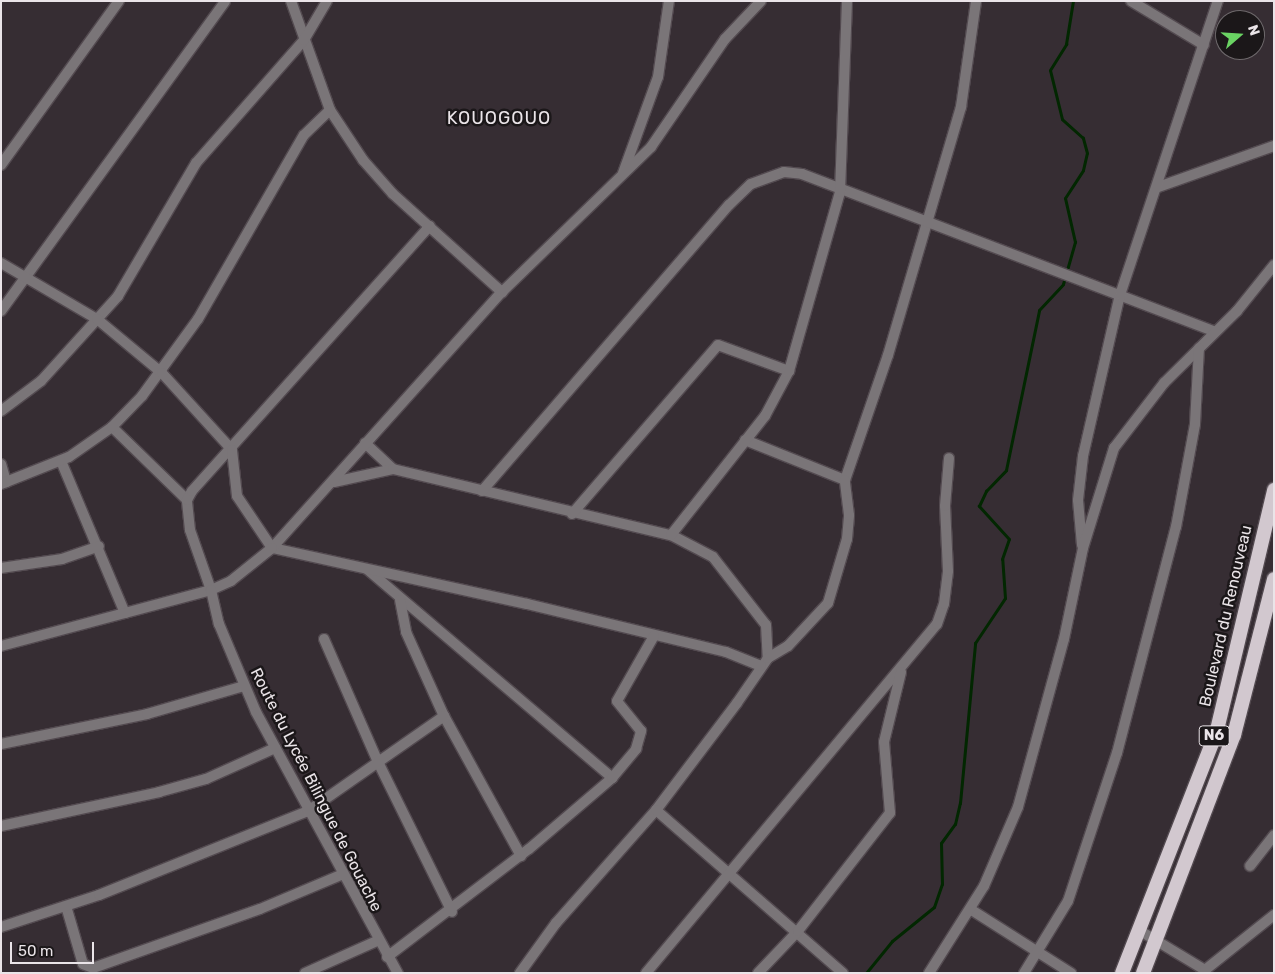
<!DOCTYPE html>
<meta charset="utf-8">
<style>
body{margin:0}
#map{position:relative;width:1275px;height:974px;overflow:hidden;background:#362d33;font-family:Rubik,sans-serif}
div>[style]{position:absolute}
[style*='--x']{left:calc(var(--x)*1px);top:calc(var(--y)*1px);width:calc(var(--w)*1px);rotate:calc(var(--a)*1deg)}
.stream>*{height:3px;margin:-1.5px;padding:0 1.5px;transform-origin:1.5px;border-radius:1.5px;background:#022701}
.roads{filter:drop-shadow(1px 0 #534a50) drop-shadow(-1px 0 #534a50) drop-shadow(0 1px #534a50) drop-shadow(0 -1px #534a50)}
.minor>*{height:10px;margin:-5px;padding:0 5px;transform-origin:5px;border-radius:5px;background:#7a7578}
.tertiary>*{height:10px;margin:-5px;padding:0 5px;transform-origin:5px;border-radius:5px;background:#7a7578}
.trunk>*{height:14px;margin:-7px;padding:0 7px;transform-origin:7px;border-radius:7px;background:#d2c8cf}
span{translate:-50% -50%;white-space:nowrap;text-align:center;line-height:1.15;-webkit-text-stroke:5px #1b1719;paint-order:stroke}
.shield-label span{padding:1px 4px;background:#1b1719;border:1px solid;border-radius:4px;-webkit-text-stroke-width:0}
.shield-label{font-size:15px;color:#eae4e8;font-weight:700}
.street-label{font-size:16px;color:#eae4e8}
.neighbourhood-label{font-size:18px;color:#eae4e8;letter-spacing:1px}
.frame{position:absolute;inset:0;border:2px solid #eae4e8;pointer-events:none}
.north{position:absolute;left:1215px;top:10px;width:50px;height:50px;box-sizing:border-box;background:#1b1719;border:1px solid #6e696c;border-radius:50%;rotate:71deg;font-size:14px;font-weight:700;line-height:20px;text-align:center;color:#eae4e8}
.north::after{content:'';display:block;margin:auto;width:18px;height:22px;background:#6ad363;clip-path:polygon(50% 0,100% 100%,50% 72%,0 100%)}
.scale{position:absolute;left:10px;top:942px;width:84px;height:22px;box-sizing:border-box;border:2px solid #eae4e8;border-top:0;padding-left:6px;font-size:15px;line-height:18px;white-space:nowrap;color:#eae4e8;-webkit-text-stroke:4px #1b1719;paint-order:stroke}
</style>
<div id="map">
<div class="stream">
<i style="--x:866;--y:973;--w:41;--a:-50.9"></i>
<i style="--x:892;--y:941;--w:54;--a:-39"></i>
<i style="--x:934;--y:907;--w:24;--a:-71"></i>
<i style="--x:942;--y:884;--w:41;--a:-91.4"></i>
<i style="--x:941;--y:843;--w:24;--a:-54"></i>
<i style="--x:955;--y:824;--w:22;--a:-77"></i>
<i style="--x:960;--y:803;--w:161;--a:-84.6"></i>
<i style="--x:975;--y:643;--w:54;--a:-56.3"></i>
<i style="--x:1005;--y:598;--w:39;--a:-94"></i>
<i style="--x:1002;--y:559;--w:21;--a:-71"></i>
<i style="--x:1009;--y:539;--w:45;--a:-132.3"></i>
<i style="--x:979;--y:506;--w:17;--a:-65"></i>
<i style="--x:986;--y:491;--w:29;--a:-46"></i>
<i style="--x:1006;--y:470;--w:163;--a:-78.3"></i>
<i style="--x:1039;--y:310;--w:35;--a:-47"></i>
<i style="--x:1063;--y:284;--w:44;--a:-74.1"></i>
<i style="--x:1075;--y:242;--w:45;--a:-102.8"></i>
<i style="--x:1065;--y:198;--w:33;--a:-57"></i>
<i style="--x:1083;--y:170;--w:17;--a:-77"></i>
<i style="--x:1087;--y:153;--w:16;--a:-105"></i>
<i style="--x:1083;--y:138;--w:28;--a:-138"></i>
<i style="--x:1062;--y:119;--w:50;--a:-103.8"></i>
<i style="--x:1050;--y:70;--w:31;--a:-58"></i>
<i style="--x:1066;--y:44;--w:44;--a:-80.8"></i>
</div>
<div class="roads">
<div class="minor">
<i style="--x:291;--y:1;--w:116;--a:70.3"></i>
<i style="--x:330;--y:110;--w:60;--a:56.6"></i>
<i style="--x:363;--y:160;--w:45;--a:48.6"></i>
<i style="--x:393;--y:194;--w:147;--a:42"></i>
<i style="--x:1131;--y:1;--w:85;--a:31.1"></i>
<i style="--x:1;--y:165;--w:202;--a:-54.3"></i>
<i style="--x:623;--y:173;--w:102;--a:-70"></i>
<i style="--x:658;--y:77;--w:77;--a:-81.8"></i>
<i style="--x:1158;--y:187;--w:123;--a:-19.5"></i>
<i style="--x:1;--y:311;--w:382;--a:-54.1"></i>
<i style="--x:1;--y:411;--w:50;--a:-36.9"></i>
<i style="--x:41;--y:381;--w:115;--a:-47.8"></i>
<i style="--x:118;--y:296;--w:154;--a:-59.6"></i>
<i style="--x:196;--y:163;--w:164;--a:-48.7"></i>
<i style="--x:304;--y:40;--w:45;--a:-59.5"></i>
<i style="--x:112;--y:427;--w:105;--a:44.2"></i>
<i style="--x:745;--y:440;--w:108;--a:21.8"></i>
<i style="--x:845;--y:480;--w:132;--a:-71"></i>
<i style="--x:888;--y:355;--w:259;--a:-73.6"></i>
<i style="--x:961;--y:107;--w:107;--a:-81.9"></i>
<i style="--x:365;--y:443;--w:38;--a:43"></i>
<i style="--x:61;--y:461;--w:165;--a:67.2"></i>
<i style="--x:1;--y:464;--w:19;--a:74"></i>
<i style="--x:334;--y:482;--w:60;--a:-12.4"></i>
<i style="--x:393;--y:469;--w:286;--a:13.4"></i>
<i style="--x:671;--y:535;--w:47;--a:27.6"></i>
<i style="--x:713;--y:557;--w:86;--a:52.1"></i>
<i style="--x:766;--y:625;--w:33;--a:87"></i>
<i style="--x:768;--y:658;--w:55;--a:124.6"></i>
<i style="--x:737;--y:703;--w:134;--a:127.1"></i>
<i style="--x:656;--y:810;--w:151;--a:131.5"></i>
<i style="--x:556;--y:923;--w:62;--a:125.8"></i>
<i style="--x:1;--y:484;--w:73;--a:-21.7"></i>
<i style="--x:69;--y:457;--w:52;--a:-34.9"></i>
<i style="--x:112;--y:427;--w:43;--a:-45.9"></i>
<i style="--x:142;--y:396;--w:95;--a:-54"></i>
<i style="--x:198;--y:319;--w:212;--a:-60.1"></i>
<i style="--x:304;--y:135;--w:36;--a:-44"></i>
<i style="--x:482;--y:491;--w:378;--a:-49.2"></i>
<i style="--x:729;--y:205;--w:30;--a:-44"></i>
<i style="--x:751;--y:184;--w:35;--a:-20"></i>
<i style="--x:784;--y:172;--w:18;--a:6"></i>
<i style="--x:802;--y:174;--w:442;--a:20.9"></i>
<i style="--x:572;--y:514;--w:223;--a:-49.2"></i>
<i style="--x:718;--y:345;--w:76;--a:20.1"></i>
<i style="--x:671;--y:535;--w:152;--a:-51.7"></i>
<i style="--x:765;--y:416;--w:51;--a:-61.9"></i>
<i style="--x:789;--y:371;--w:186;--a:-74.1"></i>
<i style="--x:840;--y:192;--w:191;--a:-87.9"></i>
<i style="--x:1082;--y:545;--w:45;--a:-95.1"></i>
<i style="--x:1078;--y:500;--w:44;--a:-83.5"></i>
<i style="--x:1083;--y:456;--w:165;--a:-77.1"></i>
<i style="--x:1120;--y:295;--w:310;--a:-71.6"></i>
<i style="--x:1;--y:568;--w:62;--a:-8.4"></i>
<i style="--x:62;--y:559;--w:39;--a:-19"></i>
<i style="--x:368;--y:570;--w:321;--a:40.4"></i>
<i style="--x:400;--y:600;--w:33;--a:79"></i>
<i style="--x:406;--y:632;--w:92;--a:65.7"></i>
<i style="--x:444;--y:716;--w:160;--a:61.2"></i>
<i style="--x:324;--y:639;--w:134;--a:66.3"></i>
<i style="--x:378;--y:762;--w:167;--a:63.7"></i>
<i style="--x:1;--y:646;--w:217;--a:-14.9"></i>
<i style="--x:211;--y:590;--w:64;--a:-109.3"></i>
<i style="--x:190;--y:530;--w:30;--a:-96"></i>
<i style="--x:187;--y:500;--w:10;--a:-61"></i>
<i style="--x:192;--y:491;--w:356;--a:-48.1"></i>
<i style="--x:768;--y:658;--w:23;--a:-31"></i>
<i style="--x:788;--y:646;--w:59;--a:-47.1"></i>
<i style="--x:828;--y:603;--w:67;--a:-73.5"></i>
<i style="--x:847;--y:539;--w:24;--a:-85"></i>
<i style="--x:849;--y:515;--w:35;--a:-97"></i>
<i style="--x:761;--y:666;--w:38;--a:-158"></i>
<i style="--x:726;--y:652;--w:205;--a:-166.4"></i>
<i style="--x:527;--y:604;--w:261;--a:-167.6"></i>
<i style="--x:272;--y:548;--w:344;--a:-48.1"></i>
<i style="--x:502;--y:292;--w:208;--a:-44.2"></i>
<i style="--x:651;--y:147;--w:131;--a:-55.6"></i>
<i style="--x:725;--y:39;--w:52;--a:-46.5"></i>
<i style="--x:1;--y:744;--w:149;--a:-11.6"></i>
<i style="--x:147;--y:714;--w:101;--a:-16.1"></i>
<i style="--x:656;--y:810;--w:248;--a:41.1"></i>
<i style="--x:1;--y:826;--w:162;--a:-12.1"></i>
<i style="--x:159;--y:792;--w:49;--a:-15.5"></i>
<i style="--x:206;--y:779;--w:76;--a:-24.2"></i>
<i style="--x:1250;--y:866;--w:39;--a:-52"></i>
<i style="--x:66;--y:906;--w:60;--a:73.7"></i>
<i style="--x:83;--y:964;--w:11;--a:22"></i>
<i style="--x:93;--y:968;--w:177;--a:-19.5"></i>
<i style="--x:260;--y:909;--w:88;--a:-22.8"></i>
<i style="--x:970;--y:909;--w:120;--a:32.4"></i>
<i style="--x:1;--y:927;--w:103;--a:-18.1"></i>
<i style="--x:99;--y:895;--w:225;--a:-21.9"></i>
<i style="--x:308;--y:811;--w:166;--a:-34.9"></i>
<i style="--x:387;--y:957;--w:178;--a:-37.3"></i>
<i style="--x:529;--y:849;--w:109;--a:-40.5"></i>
<i style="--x:612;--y:778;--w:38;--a:-50"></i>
<i style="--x:636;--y:749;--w:19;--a:-74"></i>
<i style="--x:641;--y:731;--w:38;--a:-129"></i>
<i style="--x:617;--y:701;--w:75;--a:-60.4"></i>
<i style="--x:305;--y:973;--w:79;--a:-24"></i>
<i style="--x:646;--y:973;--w:454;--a:-50.2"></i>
<i style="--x:937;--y:624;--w:21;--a:-71"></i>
<i style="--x:944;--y:604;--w:33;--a:-83"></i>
<i style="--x:948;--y:571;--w:65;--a:-92.6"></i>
<i style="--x:945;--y:506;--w:48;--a:-85.2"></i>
<i style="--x:758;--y:973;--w:58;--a:-46.4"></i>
<i style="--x:798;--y:931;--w:150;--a:-52.1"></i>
<i style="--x:890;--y:813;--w:71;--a:-94.8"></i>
<i style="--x:884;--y:742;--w:72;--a:-76.3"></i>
<i style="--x:929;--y:973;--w:103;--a:-57.7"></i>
<i style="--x:984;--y:886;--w:86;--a:-66.7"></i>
<i style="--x:1018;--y:807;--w:174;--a:-74.7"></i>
<i style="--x:1064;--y:639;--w:93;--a:-78.2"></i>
<i style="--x:1083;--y:548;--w:105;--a:-72.8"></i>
<i style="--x:1114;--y:448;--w:82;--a:-52.4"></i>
<i style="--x:1164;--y:383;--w:103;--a:-44.6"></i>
<i style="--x:1237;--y:311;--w:59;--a:-51.2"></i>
<i style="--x:1024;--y:973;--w:84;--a:-58.6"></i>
<i style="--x:1068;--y:901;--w:156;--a:-71.7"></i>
<i style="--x:1117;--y:753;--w:234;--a:-75.4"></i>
<i style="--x:1176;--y:527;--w:105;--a:-79.5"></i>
<i style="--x:1195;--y:424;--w:76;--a:-87"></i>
</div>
<div class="tertiary">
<i style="--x:1;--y:263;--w:111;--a:30.3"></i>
<i style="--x:97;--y:319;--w:85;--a:39.7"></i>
<i style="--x:162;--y:373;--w:104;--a:47.7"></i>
<i style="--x:232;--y:450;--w:46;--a:83.8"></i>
<i style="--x:237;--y:496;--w:63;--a:56.1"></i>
<i style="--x:272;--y:548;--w:53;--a:141.2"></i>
<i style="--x:231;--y:581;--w:22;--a:156"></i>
<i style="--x:211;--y:590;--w:35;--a:77"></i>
<i style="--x:219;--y:624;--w:95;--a:67.2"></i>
<i style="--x:256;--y:712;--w:297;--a:61.5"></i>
<i style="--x:1142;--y:932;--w:74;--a:31.1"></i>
<i style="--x:1205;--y:970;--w:88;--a:-38.6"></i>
</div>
<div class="trunk">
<i style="--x:1122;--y:973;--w:261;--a:-68.6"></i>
<i style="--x:1217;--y:730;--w:247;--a:-76.6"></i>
<i style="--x:1143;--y:973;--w:255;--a:-69.1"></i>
<i style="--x:1234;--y:735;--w:161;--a:-75.6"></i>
</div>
</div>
<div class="shield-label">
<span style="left:1214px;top:736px">N6</span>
</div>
<div class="street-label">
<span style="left:1226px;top:616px;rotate:-77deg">Boulevard du Renouveau</span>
<span style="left:316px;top:790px;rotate:63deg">Route du Lycée Bilingue de Gouache</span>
</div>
<div class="neighbourhood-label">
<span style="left:499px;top:118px">KOUOGOUO</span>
</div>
<div class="frame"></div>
<div class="north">N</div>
<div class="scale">50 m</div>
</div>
